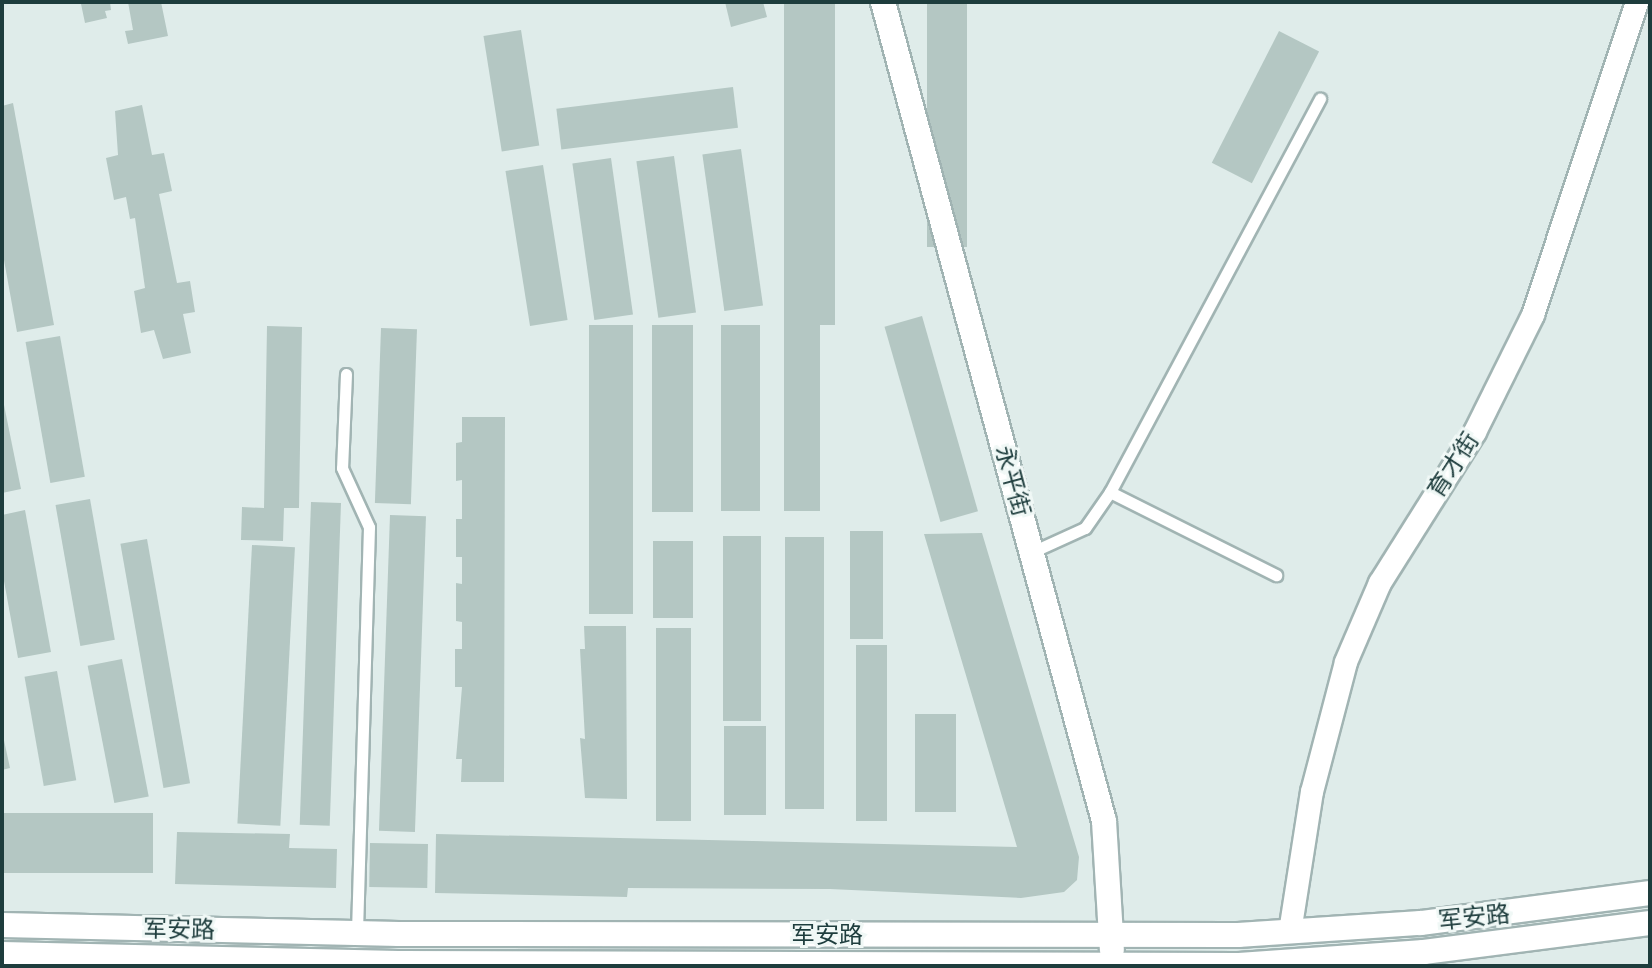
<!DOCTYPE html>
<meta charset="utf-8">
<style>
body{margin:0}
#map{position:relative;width:1652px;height:968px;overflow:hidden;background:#dfecea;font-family:Quicksand,"Noto Sans SC",sans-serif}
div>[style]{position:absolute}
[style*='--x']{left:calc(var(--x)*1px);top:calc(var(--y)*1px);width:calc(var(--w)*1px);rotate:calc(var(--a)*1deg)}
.building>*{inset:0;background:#b4c7c3;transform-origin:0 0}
.roads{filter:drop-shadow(2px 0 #a1b4b3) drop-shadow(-2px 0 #a1b4b3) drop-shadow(0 2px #a1b4b3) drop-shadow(0 -2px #a1b4b3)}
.lane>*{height:11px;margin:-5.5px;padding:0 5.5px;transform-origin:5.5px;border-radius:5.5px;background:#fff}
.street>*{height:22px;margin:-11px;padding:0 11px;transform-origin:11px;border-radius:11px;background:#fff}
.secondary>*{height:24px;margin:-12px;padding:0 12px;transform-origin:12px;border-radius:12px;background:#fff}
span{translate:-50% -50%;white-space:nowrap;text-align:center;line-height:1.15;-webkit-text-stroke:6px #f0f8f6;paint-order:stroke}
.street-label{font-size:24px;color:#1e3d3d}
.frame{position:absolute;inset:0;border:4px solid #1e3d3d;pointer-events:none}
</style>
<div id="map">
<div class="building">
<i style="clip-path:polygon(74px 2px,110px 2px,111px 10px,105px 11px,107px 18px,85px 23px,81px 4px)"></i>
<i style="clip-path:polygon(128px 2px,161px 2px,168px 36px,128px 44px,125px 31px,133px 30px)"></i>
<i style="clip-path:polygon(725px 2px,763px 2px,767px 17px,731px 27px)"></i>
<i style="left:784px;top:2px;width:51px;height:323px"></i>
<i style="left:927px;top:2px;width:40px;height:245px"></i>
<i style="left:521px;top:30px;width:117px;height:38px;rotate:81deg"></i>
<i style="left:1279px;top:31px;width:45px;height:148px;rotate:27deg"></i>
<i style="left:733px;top:87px;width:41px;height:178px;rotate:83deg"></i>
<i style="clip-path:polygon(13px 103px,54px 325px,17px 332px,2px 249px,2px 106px)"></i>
<i style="clip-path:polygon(142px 105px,152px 155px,164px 153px,172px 191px,159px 194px,177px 283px,190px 281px,195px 312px,183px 314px,191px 353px,163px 359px,154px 330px,141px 333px,134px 291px,145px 288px,135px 218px,130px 219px,126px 197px,114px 200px,106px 158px,118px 155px,115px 111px)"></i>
<i style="left:741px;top:149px;width:158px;height:39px;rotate:82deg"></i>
<i style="left:674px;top:156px;width:158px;height:38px;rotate:82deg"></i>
<i style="left:611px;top:158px;width:158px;height:39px;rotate:82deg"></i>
<i style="left:543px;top:165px;width:157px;height:38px;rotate:81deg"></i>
<i style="left:922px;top:316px;width:203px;height:39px;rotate:74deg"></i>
<i style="left:589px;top:325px;width:44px;height:289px"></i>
<i style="left:652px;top:325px;width:41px;height:187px"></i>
<i style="left:721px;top:325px;width:39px;height:186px"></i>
<i style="left:784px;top:325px;width:36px;height:186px"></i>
<i style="clip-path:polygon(267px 326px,302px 327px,299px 508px,284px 508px,283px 541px,241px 540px,242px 507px,264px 508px)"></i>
<i style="left:381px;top:328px;width:36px;height:175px;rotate:2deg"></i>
<i style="left:60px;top:336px;width:143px;height:35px;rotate:80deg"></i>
<i style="clip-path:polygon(2px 395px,21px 489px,2px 493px)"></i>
<i style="clip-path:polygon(462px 417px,505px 417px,504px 782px,461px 782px,462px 759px,456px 759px,462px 687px,455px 687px,455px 649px,462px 649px,462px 622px,456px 621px,456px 583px,462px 584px,462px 557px,456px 557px,456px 519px,462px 519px,462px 480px,456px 481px,456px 443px,462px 442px)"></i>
<i style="left:90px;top:499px;width:143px;height:35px;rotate:80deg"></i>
<i style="left:311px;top:502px;width:30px;height:323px;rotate:2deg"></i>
<i style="clip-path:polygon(25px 510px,51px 652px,18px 658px,2px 570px,2px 515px)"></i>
<i style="left:390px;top:515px;width:36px;height:316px;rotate:2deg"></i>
<i style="left:850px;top:531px;width:33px;height:108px"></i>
<i style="clip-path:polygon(982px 533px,1079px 857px,1077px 880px,1064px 892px,1021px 898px,830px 889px,628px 888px,627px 897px,435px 893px,436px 834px,1017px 847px,924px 534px)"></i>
<i style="left:723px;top:536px;width:38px;height:185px"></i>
<i style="left:785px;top:537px;width:39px;height:272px"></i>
<i style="left:147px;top:539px;width:248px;height:27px;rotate:80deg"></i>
<i style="left:653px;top:541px;width:40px;height:77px"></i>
<i style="left:252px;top:545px;width:43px;height:279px;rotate:3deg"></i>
<i style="clip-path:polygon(584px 626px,626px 626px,627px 799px,585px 798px,580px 738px,585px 739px,580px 649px,585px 649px)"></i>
<i style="left:656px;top:628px;width:35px;height:193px"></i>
<i style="left:856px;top:645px;width:31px;height:176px"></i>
<i style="left:122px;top:659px;width:140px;height:35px;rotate:79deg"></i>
<i style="left:57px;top:671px;width:111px;height:33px;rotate:80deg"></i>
<i style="left:915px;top:714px;width:41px;height:98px"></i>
<i style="left:724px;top:726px;width:42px;height:89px"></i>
<i style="clip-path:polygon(2px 731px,10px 768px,2px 770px)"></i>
<i style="left:2px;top:813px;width:151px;height:60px"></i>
<i style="clip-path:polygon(177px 832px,290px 834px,289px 848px,337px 849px,336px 888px,175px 884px)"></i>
<i style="left:370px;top:843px;width:58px;height:44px;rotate:1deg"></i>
</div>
<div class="roads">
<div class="lane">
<i style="--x:346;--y:374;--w:94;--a:92.4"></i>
<i style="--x:342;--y:468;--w:65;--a:65.4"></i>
<i style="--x:369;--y:527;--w:406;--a:91.7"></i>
<i style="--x:1110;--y:492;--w:186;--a:26.6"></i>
<i style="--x:1032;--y:552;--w:58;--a:-24.4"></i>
<i style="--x:1085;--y:528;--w:44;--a:-55.2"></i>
<i style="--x:1110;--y:492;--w:446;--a:-61.9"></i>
</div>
<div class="street">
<i style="--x:1290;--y:932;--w:142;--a:-81.1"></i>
<i style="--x:1312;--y:792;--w:134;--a:-75.3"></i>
<i style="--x:1346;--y:662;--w:86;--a:-66.7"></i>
<i style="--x:1380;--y:583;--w:178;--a:-57.8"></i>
<i style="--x:1475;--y:432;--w:131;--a:-63.6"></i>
<i style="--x:1533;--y:315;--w:330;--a:-71.6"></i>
</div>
<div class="secondary">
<i style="--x:883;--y:2;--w:848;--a:74.9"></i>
<i style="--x:1104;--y:821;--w:129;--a:86.5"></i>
<i style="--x:2;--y:925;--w:397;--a:1.3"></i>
<i style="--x:399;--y:934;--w:839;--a:0.07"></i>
<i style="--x:1238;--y:935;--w:183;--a:-3.8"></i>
<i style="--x:1421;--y:923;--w:231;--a:-7.5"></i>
<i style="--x:2;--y:954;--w:396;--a:1.3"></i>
<i style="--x:398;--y:963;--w:841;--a:0.14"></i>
<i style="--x:1239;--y:965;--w:185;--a:-4"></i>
<i style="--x:1424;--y:952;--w:228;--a:-7.3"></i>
</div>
</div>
<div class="street-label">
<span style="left:1453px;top:465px;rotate:-57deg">育才街</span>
<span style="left:1013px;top:481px;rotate:75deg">永平街</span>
<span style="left:1474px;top:917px;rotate:-6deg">军安路</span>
<span style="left:179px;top:929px;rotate:1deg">军安路</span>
<span style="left:827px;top:935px">军安路</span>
</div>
<div class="frame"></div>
</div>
